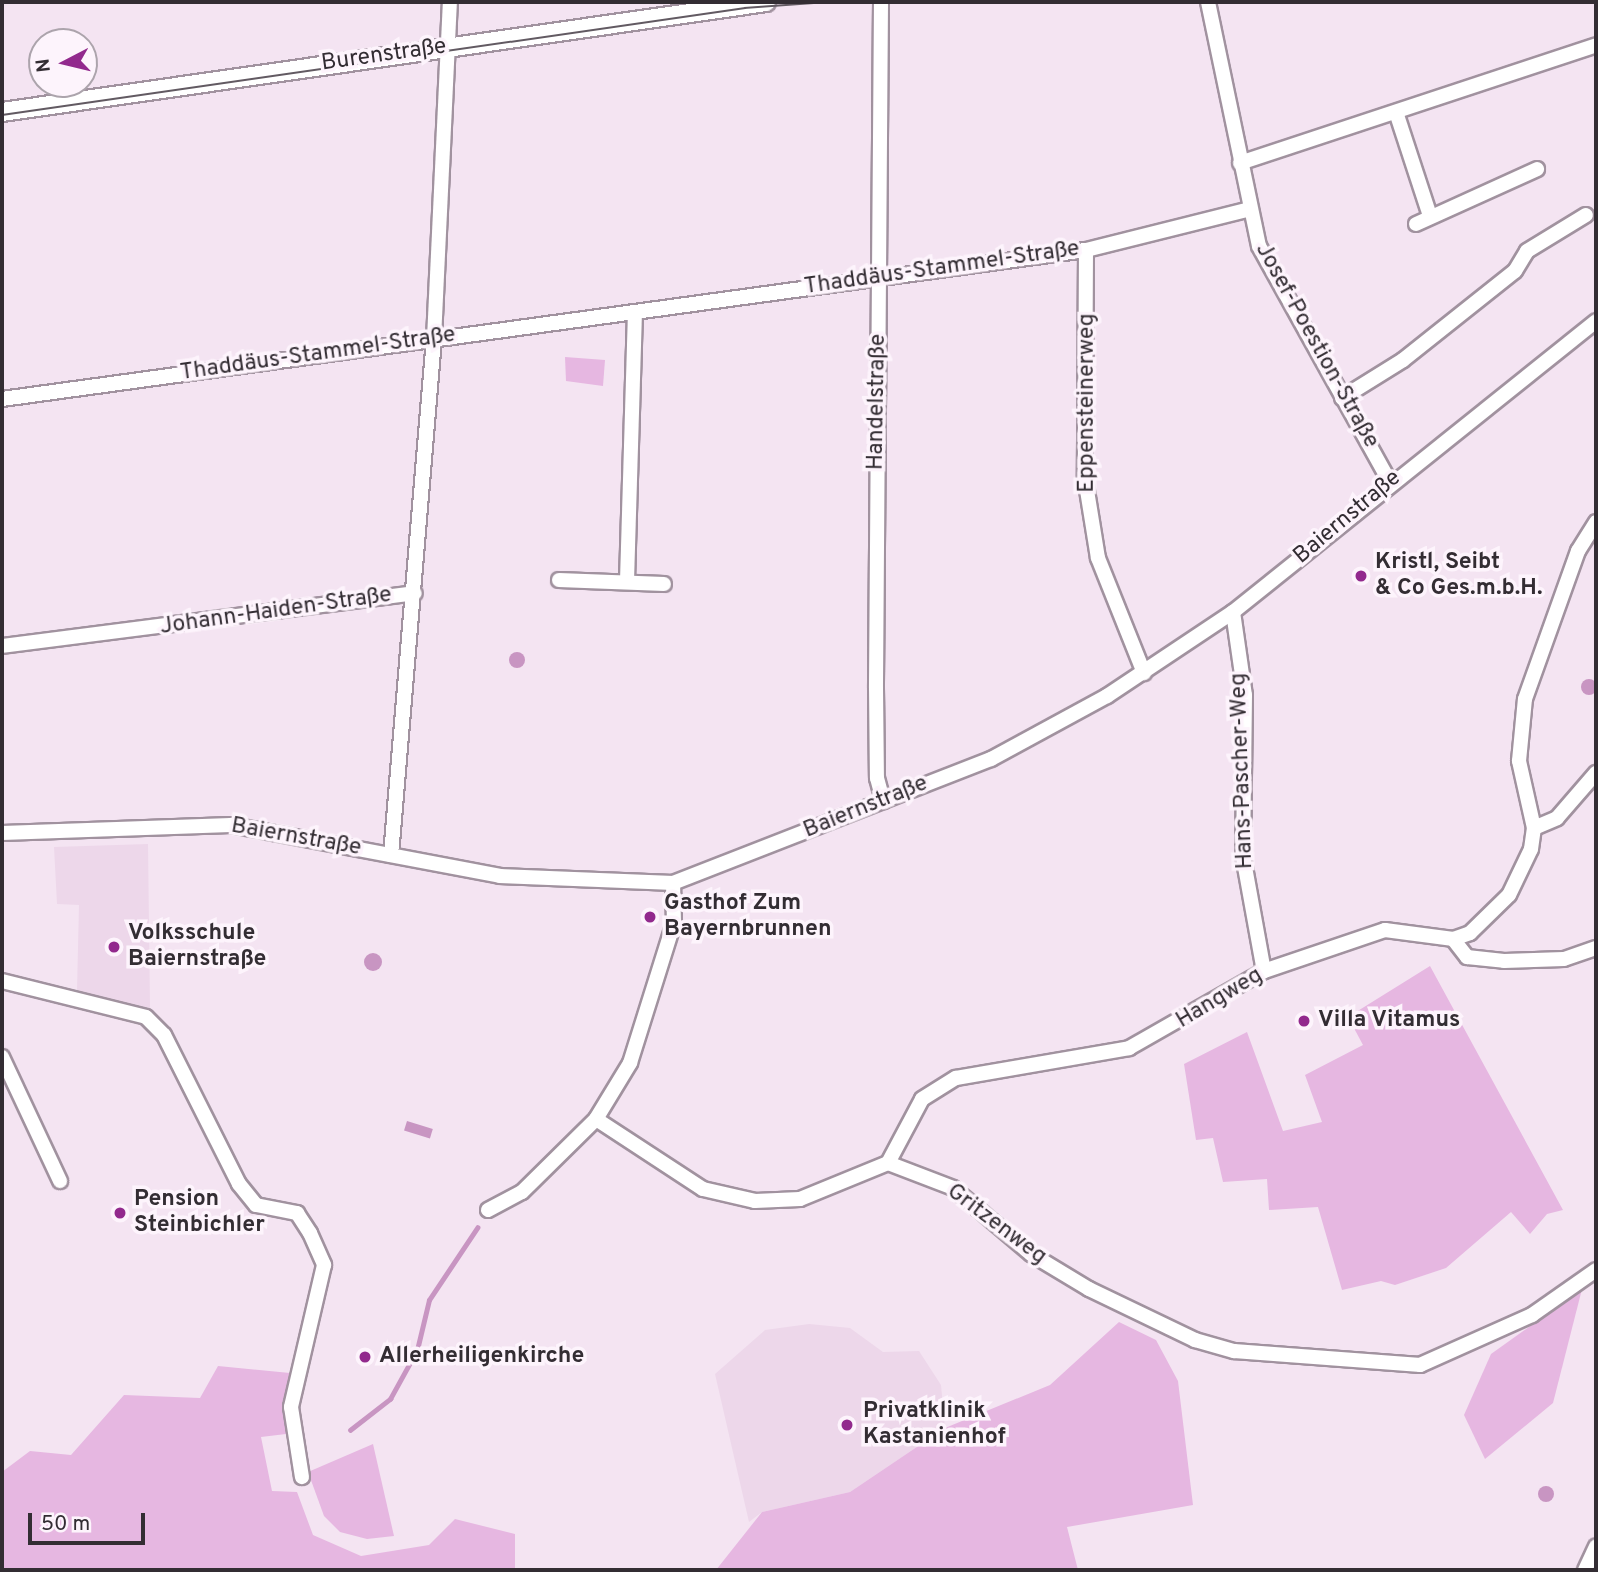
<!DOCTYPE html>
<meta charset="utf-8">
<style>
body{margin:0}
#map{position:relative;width:1598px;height:1572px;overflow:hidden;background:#f4e4f2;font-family:Overpass,sans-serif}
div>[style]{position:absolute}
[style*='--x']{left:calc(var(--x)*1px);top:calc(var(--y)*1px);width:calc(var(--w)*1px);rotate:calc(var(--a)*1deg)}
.built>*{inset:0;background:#edd7ea}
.green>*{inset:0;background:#e6b7e1}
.water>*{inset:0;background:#c895c2;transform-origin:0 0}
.round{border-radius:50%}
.stream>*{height:4.5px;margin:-2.25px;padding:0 2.25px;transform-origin:2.25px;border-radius:2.25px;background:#c895c2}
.roads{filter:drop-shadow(2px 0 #a1929f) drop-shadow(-2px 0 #a1929f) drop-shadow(0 2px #a1929f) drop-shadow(0 -2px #a1929f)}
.minor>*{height:14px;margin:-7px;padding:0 7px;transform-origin:7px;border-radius:7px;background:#fff}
.tertiary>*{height:18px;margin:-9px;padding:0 9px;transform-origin:9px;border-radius:9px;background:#fff}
.tram>*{height:2px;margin:-1px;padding:0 1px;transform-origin:1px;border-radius:1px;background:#625a62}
.dots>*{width:19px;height:19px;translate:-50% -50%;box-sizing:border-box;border:4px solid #fdf4fc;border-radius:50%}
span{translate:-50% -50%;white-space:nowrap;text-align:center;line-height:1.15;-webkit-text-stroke:7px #fdf4fc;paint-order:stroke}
.street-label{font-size:23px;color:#332d33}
.poi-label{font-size:23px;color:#332d33;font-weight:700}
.left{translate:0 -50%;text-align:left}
.frame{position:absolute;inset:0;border:4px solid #332d33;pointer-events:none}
.north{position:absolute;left:28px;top:28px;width:70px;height:70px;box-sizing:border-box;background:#fdf4fc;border:2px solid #aca4ac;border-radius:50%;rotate:263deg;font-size:19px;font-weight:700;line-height:28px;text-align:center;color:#332d33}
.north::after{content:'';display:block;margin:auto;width:24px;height:32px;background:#92298d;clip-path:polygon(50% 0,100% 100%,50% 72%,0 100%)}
.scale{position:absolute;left:28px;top:1513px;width:117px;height:32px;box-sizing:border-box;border:4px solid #332d33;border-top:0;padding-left:9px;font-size:21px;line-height:24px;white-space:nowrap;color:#332d33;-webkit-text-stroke:5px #fdf4fc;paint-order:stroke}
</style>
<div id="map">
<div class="built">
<i style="clip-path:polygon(148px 844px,150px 1008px,100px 1001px,77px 990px,79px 905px,57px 904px,54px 847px)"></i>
<i style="clip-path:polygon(809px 1324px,850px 1328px,883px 1352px,919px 1351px,941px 1385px,945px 1428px,850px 1492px,762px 1512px,749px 1522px,715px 1374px,765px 1330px)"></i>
</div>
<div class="green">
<i style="clip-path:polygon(565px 357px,605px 360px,603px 386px,566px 381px)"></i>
<i style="clip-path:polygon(1430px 966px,1563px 1210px,1547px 1214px,1530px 1234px,1511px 1212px,1446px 1268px,1395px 1285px,1381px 1281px,1342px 1290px,1318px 1207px,1269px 1210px,1267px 1179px,1223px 1182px,1213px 1138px,1196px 1140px,1184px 1064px,1247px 1032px,1283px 1131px,1322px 1122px,1305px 1075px,1363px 1045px,1348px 1017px)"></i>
<i style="clip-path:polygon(1582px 1289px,1553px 1403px,1485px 1459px,1464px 1415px,1491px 1354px)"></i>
<i style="clip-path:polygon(1119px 1322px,1156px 1340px,1178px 1381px,1193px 1505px,1067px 1527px,1078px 1570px,716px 1570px,762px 1512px,850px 1492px,945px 1428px,1050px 1385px)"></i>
<i style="clip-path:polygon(218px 1366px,290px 1373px,286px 1434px,261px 1437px,272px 1491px,297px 1492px,313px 1535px,361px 1556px,429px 1545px,455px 1519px,515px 1534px,515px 1570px,2px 1570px,2px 1472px,30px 1451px,71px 1455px,124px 1395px,200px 1398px)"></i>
<i style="clip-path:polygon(373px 1444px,394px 1536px,367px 1539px,340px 1532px,324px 1516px,308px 1472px)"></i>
</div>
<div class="water">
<i class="round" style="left:509px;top:652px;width:16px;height:16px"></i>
<i class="round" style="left:1581px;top:679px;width:16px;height:16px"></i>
<i class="round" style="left:364px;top:953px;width:18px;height:18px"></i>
<i style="left:407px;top:1121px;width:27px;height:10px;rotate:17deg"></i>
<i class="round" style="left:1538px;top:1486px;width:16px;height:16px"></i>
</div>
<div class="stream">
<i style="--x:350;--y:1430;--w:51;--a:-37.8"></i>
<i style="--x:390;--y:1399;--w:56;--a:-61.1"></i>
<i style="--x:417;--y:1350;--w:51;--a:-76.5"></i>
<i style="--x:429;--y:1300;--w:87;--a:-56.3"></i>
</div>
<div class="roads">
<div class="minor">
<i style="--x:881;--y:2;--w:686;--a:90.42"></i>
<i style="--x:876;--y:688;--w:90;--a:89.4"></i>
<i style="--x:877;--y:778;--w:24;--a:75"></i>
<i style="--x:1208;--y:2;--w:249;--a:78.2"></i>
<i style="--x:1259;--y:246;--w:270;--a:61"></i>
<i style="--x:1397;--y:115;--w:106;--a:71.9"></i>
<i style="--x:1240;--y:163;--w:375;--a:-18.3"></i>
<i style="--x:1416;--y:224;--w:133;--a:-24.4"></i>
<i style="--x:1086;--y:250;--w:228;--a:90.3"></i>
<i style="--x:1085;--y:478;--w:81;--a:80.8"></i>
<i style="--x:1098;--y:558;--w:124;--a:68.2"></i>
<i style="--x:1342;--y:398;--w:72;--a:-31.9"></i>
<i style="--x:1403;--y:360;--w:143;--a:-38.5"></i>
<i style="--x:1515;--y:271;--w:23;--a:-59"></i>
<i style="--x:1527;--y:251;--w:69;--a:-31.4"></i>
<i style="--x:2;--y:399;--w:1094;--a:-7.83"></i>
<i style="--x:1086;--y:250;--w:166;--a:-14"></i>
<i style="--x:559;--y:580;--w:105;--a:2.2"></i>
<i style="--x:627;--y:581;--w:268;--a:-88.3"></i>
<i style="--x:1233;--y:612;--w:84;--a:81.8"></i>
<i style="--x:1245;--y:695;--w:161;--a:90.7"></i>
<i style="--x:1243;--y:856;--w:117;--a:79.7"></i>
<i style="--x:2;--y:646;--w:416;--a:-7.3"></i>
<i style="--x:1534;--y:828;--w:25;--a:-23"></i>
<i style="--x:1557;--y:818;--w:60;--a:-49.1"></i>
<i style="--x:2;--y:833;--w:229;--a:-2"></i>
<i style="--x:231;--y:825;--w:274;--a:10.7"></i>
<i style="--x:500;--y:876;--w:173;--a:2.3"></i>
<i style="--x:673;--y:883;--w:341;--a:-21.3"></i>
<i style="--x:991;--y:759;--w:132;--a:-28.5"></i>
<i style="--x:1107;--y:696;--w:151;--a:-33.7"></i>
<i style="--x:1233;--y:612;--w:465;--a:-38.7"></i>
<i style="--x:391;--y:855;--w:518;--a:-85.24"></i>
<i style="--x:434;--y:339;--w:337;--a:-87.3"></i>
<i style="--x:1453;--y:939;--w:23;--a:52"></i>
<i style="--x:1467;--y:957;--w:37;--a:6"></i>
<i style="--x:1504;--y:961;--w:60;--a:-1.9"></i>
<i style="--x:1564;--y:959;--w:34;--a:-19"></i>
<i style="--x:2;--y:981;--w:148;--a:14"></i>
<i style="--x:146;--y:1017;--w:25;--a:45"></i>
<i style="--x:164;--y:1035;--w:167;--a:63.3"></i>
<i style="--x:239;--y:1184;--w:27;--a:51"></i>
<i style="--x:256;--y:1205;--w:42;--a:11"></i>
<i style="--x:297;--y:1213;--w:24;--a:57"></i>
<i style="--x:310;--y:1233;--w:35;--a:66"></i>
<i style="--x:324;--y:1265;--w:146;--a:103.1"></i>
<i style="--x:291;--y:1407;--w:71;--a:81.1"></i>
<i style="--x:2;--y:1057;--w:137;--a:64.9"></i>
<i style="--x:596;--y:1119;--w:128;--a:33.2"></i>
<i style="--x:703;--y:1189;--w:53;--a:13"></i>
<i style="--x:755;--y:1201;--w:45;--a:-2.5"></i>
<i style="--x:800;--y:1199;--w:95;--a:-22.2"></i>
<i style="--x:888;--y:1163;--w:72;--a:-62"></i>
<i style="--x:922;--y:1099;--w:40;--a:-32"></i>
<i style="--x:956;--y:1078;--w:176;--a:-9.8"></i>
<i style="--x:1129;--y:1048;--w:155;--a:-29.7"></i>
<i style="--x:1264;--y:971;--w:128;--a:-18.7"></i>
<i style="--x:1385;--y:930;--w:69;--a:7.5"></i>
<i style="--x:1453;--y:939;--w:18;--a:-19"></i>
<i style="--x:1470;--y:933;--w:54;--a:-44.3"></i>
<i style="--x:1509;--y:895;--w:51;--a:-64.4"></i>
<i style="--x:1531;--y:849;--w:21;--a:-82"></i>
<i style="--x:1534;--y:828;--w:69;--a:-102.6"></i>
<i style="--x:1519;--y:761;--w:62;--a:-84.5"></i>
<i style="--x:1525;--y:699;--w:157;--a:-70.3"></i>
<i style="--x:1578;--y:551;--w:34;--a:-58"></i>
<i style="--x:888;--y:1163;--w:70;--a:21"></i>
<i style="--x:953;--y:1188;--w:102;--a:40.2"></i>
<i style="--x:1031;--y:1254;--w:68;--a:31.1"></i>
<i style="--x:1089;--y:1289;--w:118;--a:25.7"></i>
<i style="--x:1195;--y:1340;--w:41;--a:15.8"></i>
<i style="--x:1234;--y:1351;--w:187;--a:4.3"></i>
<i style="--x:1420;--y:1365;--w:123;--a:-24.1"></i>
<i style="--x:1532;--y:1315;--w:78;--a:-35.1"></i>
<i style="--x:488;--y:1210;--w:38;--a:-28"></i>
<i style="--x:522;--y:1192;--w:104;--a:-44.6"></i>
<i style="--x:596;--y:1119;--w:66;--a:-58.7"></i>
<i style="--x:630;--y:1063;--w:147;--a:-72.6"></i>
<i style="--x:674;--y:923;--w:40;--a:-91.4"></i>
<i style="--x:1585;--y:1570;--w:26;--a:-65"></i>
</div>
<div class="tertiary">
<i style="--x:2;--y:112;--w:772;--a:-8.19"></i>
</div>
</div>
<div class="tram">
<i style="--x:2;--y:115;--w:751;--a:-8.19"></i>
<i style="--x:745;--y:8;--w:82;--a:-4.2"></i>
</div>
<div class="dots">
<i style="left:1361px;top:576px;background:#92298d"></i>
<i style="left:650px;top:917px;background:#92298d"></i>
<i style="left:114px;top:947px;background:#92298d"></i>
<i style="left:1304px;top:1021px;background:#92298d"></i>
<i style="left:120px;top:1213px;background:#92298d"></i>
<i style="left:365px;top:1357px;background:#92298d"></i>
<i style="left:847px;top:1425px;background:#92298d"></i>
</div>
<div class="street-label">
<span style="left:384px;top:56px;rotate:-8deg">Burenstraße</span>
<span style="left:942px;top:269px;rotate:-8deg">Thaddäus-Stammel-Straße</span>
<span style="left:1316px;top:346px;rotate:61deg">Josef-Poestion-Straße</span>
<span style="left:318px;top:355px;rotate:-8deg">Thaddäus-Stammel-Straße</span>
<span style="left:878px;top:402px;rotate:-89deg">Handelstraße</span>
<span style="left:1088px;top:403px;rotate:-90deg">Eppensteinerweg</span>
<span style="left:1348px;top:518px;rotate:-40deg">Baiernstraße</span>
<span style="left:276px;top:612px;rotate:-8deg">Johann-Haiden-Straße</span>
<span style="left:1243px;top:771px;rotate:-92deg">Hans-Pascher-Weg</span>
<span style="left:866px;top:808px;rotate:-22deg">Baiernstraße</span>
<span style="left:296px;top:838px;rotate:10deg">Baiernstraße</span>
<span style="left:1220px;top:999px;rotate:-31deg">Hangweg</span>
<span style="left:996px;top:1225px;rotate:37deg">Gritzenweg</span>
</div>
<div class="poi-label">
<span class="left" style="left:1375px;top:576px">Kristl, Seibt<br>&amp; Co Ges.m.b.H.</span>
<span class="left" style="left:664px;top:917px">Gasthof Zum<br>Bayernbrunnen</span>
<span class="left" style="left:128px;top:947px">Volksschule<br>Baiernstraße</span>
<span class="left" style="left:1318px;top:1021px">Villa Vitamus</span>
<span class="left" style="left:134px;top:1213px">Pension<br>Steinbichler</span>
<span class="left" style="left:379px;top:1357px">Allerheiligenkirche</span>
<span class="left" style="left:863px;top:1425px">Privatklinik<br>Kastanienhof</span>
</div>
<div class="frame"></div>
<div class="north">N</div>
<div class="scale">50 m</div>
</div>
